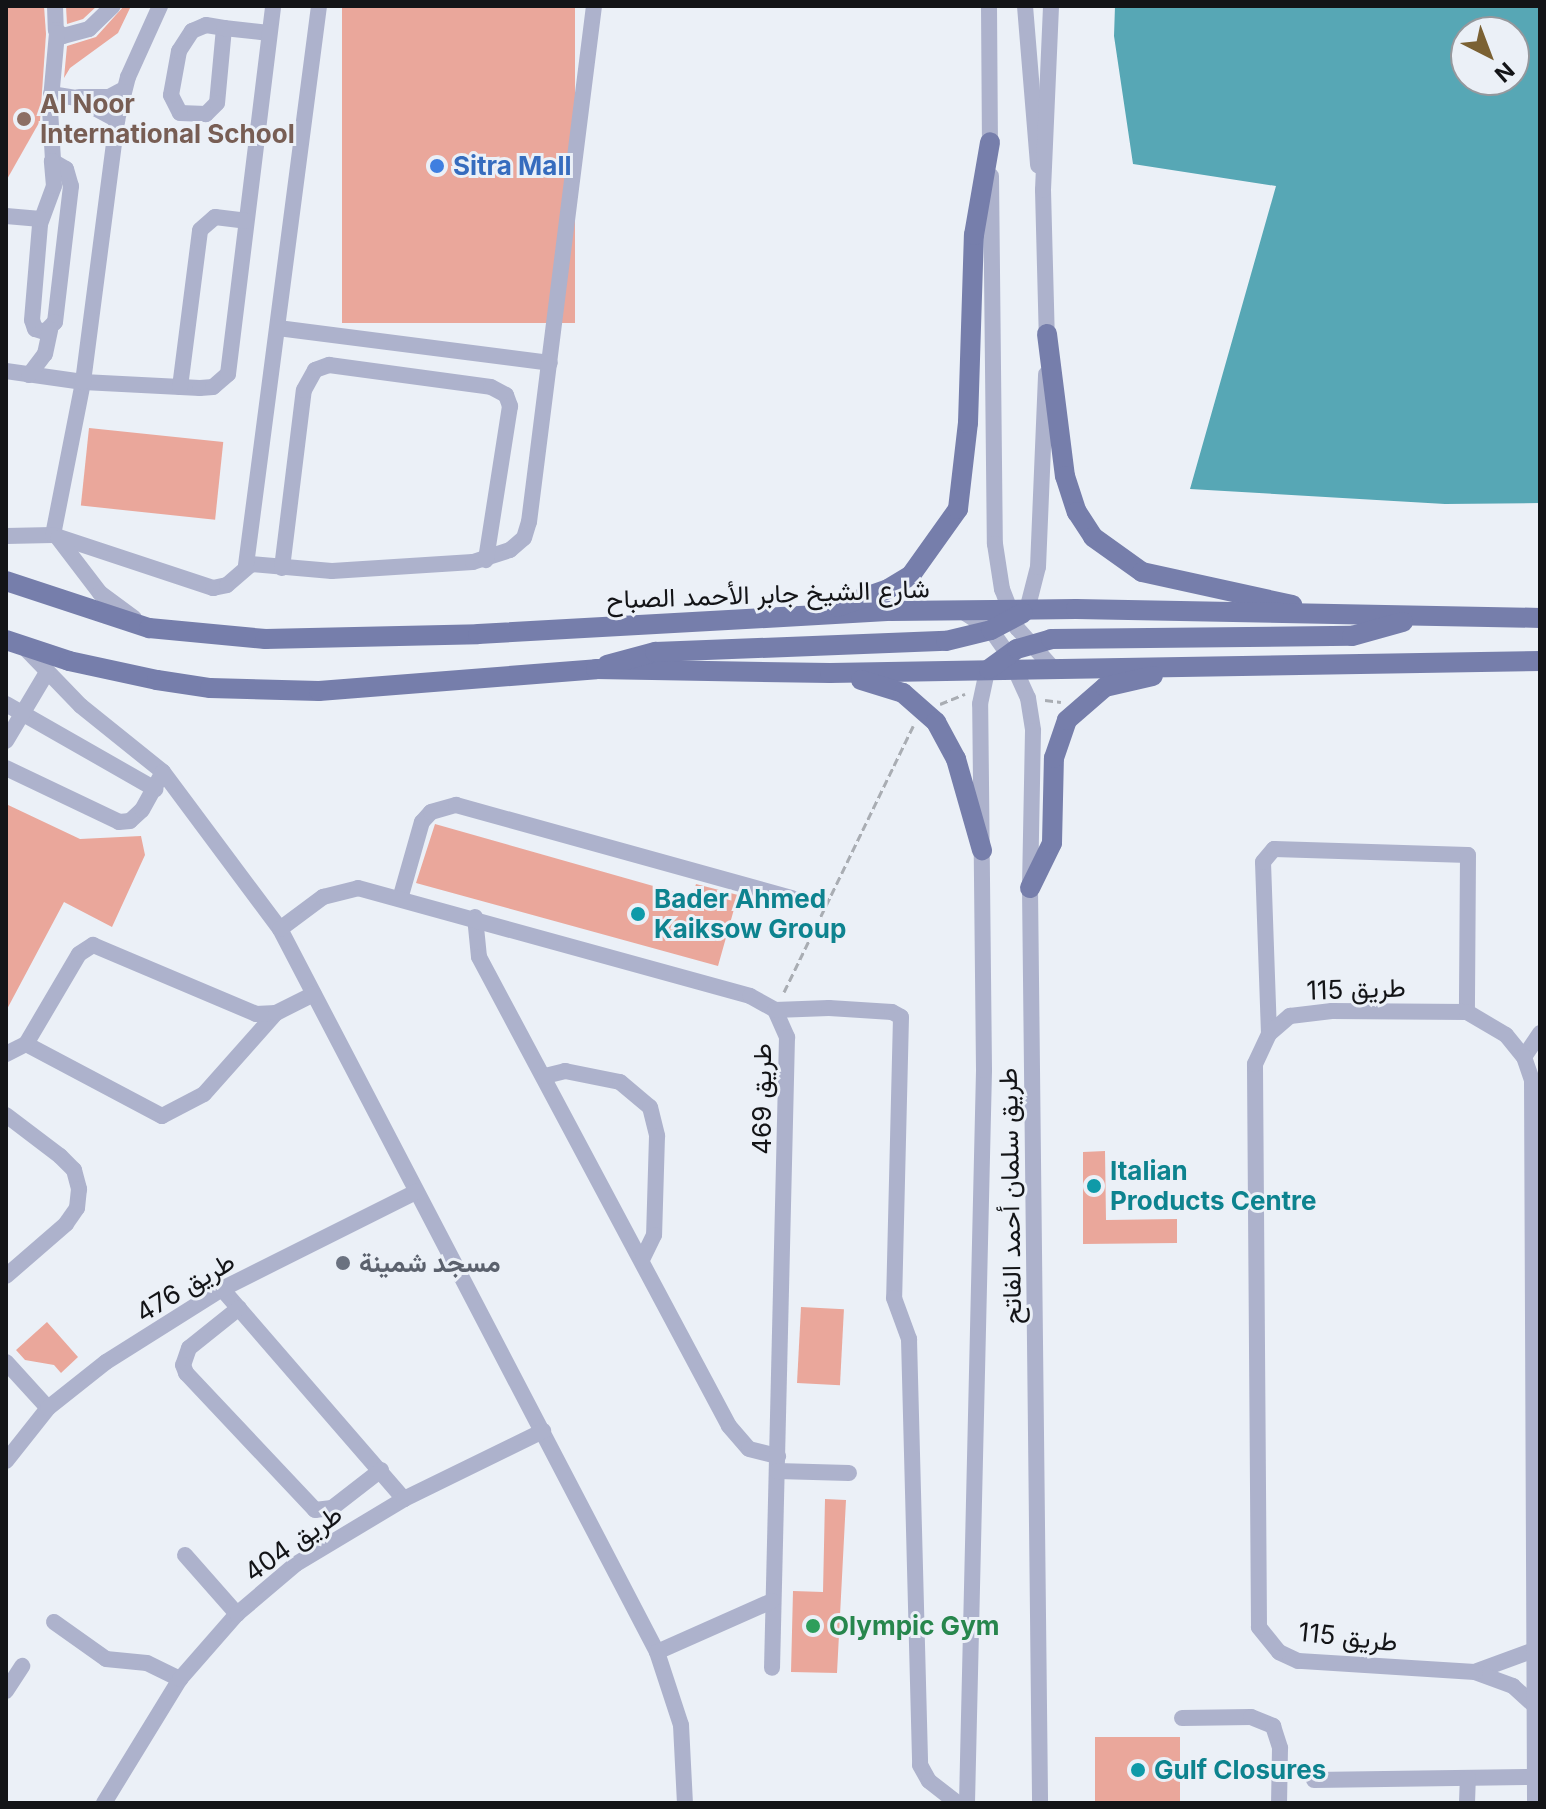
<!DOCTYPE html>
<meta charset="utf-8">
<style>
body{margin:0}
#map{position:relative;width:1546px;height:1809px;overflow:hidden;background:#ebf0f7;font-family:Inter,Vazirmatn,sans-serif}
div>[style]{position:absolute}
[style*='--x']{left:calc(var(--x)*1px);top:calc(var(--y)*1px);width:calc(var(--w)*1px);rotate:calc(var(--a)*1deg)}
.water>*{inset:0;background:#57a7b5}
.building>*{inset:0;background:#eaa79b;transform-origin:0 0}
.path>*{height:3px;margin-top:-1.5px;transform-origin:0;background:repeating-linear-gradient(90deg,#a9adb3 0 8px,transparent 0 12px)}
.minor>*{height:16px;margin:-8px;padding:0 8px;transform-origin:8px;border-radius:8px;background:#adb2cc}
.major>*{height:20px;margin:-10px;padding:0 10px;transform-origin:10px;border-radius:10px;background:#767eab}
.dots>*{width:22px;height:22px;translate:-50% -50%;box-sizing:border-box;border:4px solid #ebf0f7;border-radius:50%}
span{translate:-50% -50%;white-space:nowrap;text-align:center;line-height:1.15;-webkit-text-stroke:6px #ebf0f7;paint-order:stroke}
.education-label{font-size:26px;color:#785e54;font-weight:700}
.left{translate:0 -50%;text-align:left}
.shop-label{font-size:26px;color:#366cbe;font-weight:700}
.street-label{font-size:26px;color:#131417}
.culture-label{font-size:26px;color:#0d838f;font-weight:700}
.worship-label{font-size:26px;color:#5b616d;font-weight:700}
.leisure-label{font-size:26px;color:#27864d;font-weight:700}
.frame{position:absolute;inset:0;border:8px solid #131417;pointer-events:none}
.north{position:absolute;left:1450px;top:16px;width:80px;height:80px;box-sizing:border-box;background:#ebf0f7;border:2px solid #95989d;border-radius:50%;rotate:138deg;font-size:22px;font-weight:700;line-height:32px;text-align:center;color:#131417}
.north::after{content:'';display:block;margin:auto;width:28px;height:36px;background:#7b6133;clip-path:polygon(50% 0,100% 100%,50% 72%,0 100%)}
</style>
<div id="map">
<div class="water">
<i style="clip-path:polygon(evenodd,1115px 6px,1540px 6px,1540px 503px,1445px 504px,1190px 489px,1276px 186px,1133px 164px,1114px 36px,1115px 6px,1466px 32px,1514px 32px,1514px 80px,1466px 80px,1466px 32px)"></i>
</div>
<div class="building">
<i style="clip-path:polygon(6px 6px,44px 6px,46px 34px,40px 121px,6px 181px)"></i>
<i style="clip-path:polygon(66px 6px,97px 6px,83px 19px,67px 24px)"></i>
<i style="clip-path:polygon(124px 6px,131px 6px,118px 33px,70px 68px,64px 78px,67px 46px,96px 37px)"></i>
<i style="left:342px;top:6px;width:233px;height:317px"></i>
<i style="left:89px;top:428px;width:135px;height:78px;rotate:6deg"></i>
<i style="clip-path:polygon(6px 804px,80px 839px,141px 836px,145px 855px,112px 927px,64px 902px,6px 1011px)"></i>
<i style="clip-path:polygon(435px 824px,692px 897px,696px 884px,738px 895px,718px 966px,416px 883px)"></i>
<i style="clip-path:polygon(1105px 1151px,1106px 1220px,1177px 1219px,1177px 1243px,1083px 1244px,1083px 1152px)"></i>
<i style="left:801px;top:1307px;width:43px;height:76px;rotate:3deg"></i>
<i style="clip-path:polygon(47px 1322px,78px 1357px,61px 1373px,54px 1365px,25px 1360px,16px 1350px)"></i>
<i style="clip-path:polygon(825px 1499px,846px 1500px,837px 1673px,791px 1672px,793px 1591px,823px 1592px)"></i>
<i style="left:1180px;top:1737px;width:66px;height:85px;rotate:90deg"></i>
</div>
<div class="path">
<i style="--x:1045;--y:700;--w:16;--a:7"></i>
<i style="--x:940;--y:704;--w:27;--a:-22"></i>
<i style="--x:784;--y:992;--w:296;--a:-64.1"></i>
</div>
<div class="minor">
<i style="--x:55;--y:6;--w:24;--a:88"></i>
<i style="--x:56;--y:30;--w:9;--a:41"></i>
<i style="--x:63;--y:36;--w:27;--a:-15"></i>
<i style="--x:89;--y:29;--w:33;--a:-44"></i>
<i style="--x:989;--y:6;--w:146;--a:89.6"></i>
<i style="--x:1025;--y:6;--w:160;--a:85.3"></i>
<i style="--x:224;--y:28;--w:75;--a:95.3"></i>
<i style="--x:217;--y:103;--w:16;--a:135"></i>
<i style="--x:206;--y:114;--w:26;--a:-178"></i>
<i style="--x:180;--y:113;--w:20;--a:-117"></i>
<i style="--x:171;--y:95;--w:45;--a:-79.7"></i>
<i style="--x:179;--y:51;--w:24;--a:-57"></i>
<i style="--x:192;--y:31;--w:15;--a:-23"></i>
<i style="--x:206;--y:25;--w:18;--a:9"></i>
<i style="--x:224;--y:28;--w:45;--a:6.3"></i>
<i style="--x:51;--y:94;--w:25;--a:9"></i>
<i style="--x:76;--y:98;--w:47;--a:28.2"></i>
<i style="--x:79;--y:97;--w:30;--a:0"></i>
<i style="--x:109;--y:97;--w:17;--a:-28"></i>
<i style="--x:53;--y:160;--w:50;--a:-93.4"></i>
<i style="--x:50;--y:110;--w:77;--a:-84.8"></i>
<i style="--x:52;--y:161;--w:16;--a:30"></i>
<i style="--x:66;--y:169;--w:18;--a:74"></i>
<i style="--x:71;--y:186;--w:137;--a:96.7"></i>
<i style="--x:55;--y:322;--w:14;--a:135"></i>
<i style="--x:45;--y:332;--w:10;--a:-163"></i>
<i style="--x:35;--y:329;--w:9;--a:-108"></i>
<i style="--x:32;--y:320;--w:96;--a:-85.2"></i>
<i style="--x:40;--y:224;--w:40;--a:-69.8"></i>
<i style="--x:54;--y:186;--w:25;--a:-95"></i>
<i style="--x:991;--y:176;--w:368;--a:89.4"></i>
<i style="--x:995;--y:544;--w:46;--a:81.2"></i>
<i style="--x:1002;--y:589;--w:42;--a:69"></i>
<i style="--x:1017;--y:628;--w:51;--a:48.2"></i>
<i style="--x:6;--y:216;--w:35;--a:5"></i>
<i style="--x:278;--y:328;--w:274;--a:7.3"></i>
<i style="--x:1047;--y:343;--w:153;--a:-91.5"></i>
<i style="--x:1043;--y:190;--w:184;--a:-87.5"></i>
<i style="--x:6;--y:371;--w:78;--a:8.1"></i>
<i style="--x:83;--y:382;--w:117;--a:2.9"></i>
<i style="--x:200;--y:388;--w:13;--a:-4"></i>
<i style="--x:213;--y:387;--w:20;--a:-41"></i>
<i style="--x:228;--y:374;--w:371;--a:-83"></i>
<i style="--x:29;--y:375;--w:26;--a:-53"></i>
<i style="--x:45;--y:354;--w:25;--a:-78"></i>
<i style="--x:180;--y:387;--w:158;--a:-82.7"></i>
<i style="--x:200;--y:230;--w:20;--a:-41"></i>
<i style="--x:215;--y:217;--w:31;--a:7"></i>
<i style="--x:53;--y:535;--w:156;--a:-78.9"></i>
<i style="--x:83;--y:382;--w:264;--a:-82.6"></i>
<i style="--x:117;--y:120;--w:44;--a:-75.7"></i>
<i style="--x:128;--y:77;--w:78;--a:-65.7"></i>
<i style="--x:6;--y:536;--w:47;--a:-1.2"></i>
<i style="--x:53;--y:535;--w:169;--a:18.3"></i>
<i style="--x:213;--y:588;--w:14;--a:-12"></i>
<i style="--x:227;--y:585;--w:32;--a:-41"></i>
<i style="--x:251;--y:564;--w:81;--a:4.9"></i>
<i style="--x:332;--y:571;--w:141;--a:-3.7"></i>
<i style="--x:473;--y:562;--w:39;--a:-18"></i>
<i style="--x:510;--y:550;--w:18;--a:-41"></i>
<i style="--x:524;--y:538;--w:17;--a:-73"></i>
<i style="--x:529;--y:522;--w:520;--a:-82.82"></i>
<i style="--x:58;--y:538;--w:69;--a:52.6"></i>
<i style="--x:100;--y:593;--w:42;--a:36.3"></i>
<i style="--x:246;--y:565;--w:564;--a:-82.56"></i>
<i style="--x:282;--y:568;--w:179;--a:-83"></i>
<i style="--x:304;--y:390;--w:23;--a:-61"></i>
<i style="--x:315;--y:370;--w:15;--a:-20"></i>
<i style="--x:329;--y:365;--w:163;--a:7.7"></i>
<i style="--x:491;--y:387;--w:17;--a:28"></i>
<i style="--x:506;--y:395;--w:12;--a:70"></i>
<i style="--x:510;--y:406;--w:156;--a:98.9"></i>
<i style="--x:1027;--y:610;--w:44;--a:-75.7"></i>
<i style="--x:1038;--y:567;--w:193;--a:-87.6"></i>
<i style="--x:965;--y:613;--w:31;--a:33"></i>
<i style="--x:991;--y:630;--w:29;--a:55"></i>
<i style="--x:1008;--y:654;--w:48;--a:65.6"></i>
<i style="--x:1028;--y:698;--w:33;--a:81"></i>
<i style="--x:1033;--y:731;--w:157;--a:91.1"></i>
<i style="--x:1030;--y:888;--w:915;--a:89.37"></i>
<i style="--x:23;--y:646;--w:83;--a:46"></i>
<i style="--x:81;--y:706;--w:105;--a:38.8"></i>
<i style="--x:163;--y:772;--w:196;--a:53.3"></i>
<i style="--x:280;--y:929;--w:815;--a:62.46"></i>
<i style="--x:657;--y:1652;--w:77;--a:71.8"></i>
<i style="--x:681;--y:1725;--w:78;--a:87.1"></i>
<i style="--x:6;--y:704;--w:172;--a:29.7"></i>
<i style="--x:6;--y:741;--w:78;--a:-59.2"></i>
<i style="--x:6;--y:768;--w:125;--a:25.5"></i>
<i style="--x:119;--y:822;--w:11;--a:-5"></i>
<i style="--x:130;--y:821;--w:16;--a:-43"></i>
<i style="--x:142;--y:810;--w:43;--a:-61.1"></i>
<i style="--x:400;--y:899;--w:80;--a:-74.1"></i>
<i style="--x:422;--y:822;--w:13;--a:-48"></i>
<i style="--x:431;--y:812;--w:26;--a:-16"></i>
<i style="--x:456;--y:805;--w:349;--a:15.5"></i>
<i style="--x:475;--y:917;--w:40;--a:84.3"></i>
<i style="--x:479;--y:957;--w:531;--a:61.94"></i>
<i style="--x:729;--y:1426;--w:30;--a:49"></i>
<i style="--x:749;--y:1449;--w:30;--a:14"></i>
<i style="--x:280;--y:929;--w:54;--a:-36.7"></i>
<i style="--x:323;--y:897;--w:36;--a:-14"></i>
<i style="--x:358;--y:888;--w:407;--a:15.4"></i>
<i style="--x:750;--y:996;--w:29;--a:29"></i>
<i style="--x:775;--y:1010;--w:30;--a:66"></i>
<i style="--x:787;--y:1037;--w:631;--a:91.36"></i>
<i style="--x:775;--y:1010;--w:54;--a:-2.1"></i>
<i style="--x:829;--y:1008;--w:63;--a:3.6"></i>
<i style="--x:892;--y:1012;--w:10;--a:29"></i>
<i style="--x:901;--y:1017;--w:281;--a:91.4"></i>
<i style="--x:894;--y:1298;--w:44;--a:69.9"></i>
<i style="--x:909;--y:1339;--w:426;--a:88.5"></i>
<i style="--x:920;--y:1765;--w:18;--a:61"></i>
<i style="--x:929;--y:1781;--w:36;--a:38"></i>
<i style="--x:1269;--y:1034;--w:172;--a:-92"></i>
<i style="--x:1263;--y:862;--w:17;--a:-50"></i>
<i style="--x:1274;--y:849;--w:194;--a:1.8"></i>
<i style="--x:1468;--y:855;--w:157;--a:90.4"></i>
<i style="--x:26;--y:1044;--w:154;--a:27.9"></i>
<i style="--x:162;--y:1116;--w:47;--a:-27.6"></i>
<i style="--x:204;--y:1094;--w:108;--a:-48.4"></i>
<i style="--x:6;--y:1054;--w:22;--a:-27"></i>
<i style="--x:26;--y:1044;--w:104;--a:-59.5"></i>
<i style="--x:79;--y:954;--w:17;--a:-33"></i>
<i style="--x:93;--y:945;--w:177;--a:22.9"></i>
<i style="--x:256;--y:1014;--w:20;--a:-3"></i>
<i style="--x:276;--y:1013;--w:42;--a:-26.6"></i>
<i style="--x:1524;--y:1057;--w:29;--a:-56"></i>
<i style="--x:545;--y:1076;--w:21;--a:-14"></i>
<i style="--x:565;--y:1071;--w:56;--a:11.3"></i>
<i style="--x:620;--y:1082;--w:39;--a:40"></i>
<i style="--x:650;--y:1107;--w:30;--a:76"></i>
<i style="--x:657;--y:1136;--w:99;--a:91.7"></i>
<i style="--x:654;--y:1235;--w:25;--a:116"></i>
<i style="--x:6;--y:1115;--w:68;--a:37.2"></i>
<i style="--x:60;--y:1156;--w:20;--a:45"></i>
<i style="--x:74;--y:1170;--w:20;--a:75"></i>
<i style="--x:79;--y:1189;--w:19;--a:96"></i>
<i style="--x:77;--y:1208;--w:19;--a:125"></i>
<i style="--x:66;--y:1224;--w:79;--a:139.1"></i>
<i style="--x:222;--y:1289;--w:278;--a:49.1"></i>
<i style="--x:239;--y:1308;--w:64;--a:141.3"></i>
<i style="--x:189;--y:1348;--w:18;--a:109"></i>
<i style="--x:183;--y:1365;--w:9;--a:69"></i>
<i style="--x:186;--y:1373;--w:188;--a:46.7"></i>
<i style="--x:315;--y:1510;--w:17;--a:-7"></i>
<i style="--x:332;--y:1508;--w:62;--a:-37.8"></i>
<i style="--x:6;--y:1362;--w:62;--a:47.6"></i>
<i style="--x:6;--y:1461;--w:68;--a:-51.6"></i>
<i style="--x:48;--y:1408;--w:74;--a:-38.4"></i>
<i style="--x:106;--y:1362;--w:137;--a:-32.2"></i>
<i style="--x:222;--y:1289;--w:217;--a:-26.6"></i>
<i style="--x:777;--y:1471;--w:72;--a:1.6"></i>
<i style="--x:185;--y:1555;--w:79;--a:48.6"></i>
<i style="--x:54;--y:1622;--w:64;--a:35.4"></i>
<i style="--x:106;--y:1659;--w:41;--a:5.6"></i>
<i style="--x:147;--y:1663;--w:37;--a:26"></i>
<i style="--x:657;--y:1652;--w:126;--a:-23.9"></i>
<i style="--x:1477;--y:1671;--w:61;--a:-20.2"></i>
<i style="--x:6;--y:1691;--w:30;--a:-57"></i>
<i style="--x:1535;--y:1706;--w:30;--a:-138"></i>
<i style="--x:1513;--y:1686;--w:40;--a:-159.8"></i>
<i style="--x:1475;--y:1672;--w:177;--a:-176.4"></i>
<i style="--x:1298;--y:1661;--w:21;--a:-155"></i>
<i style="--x:1279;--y:1652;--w:32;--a:-129"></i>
<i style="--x:1259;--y:1627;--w:563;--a:-90.41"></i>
<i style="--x:1255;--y:1064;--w:33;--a:-65"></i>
<i style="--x:1269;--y:1034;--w:28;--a:-41"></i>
<i style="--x:1290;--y:1016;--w:42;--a:-6.8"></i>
<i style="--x:1332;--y:1011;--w:135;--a:0.4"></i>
<i style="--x:1467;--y:1012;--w:45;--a:30.5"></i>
<i style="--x:1506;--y:1035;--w:28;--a:51"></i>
<i style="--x:1524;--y:1057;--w:24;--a:71"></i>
<i style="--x:1532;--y:1080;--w:723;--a:89.76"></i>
<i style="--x:1182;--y:1718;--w:69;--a:-0.8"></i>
<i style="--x:1251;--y:1717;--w:24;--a:22"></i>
<i style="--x:1273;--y:1726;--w:23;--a:72"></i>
<i style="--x:1280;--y:1748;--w:55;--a:91"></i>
<i style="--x:1314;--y:1780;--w:220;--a:-0.8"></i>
<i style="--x:104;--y:1803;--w:145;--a:-58.5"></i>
<i style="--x:180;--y:1679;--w:86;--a:-48.8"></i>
<i style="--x:237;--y:1614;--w:77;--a:-40.3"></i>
<i style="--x:296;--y:1564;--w:126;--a:-31"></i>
<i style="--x:404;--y:1499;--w:155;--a:-26.1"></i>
<i style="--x:967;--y:1803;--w:733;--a:-88.67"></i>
<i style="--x:984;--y:1070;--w:366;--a:-90.6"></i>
<i style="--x:980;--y:704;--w:34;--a:-78"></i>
<i style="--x:1467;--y:1803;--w:25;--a:-88"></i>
</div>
<div class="major">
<i style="--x:1047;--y:334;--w:143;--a:82.8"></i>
<i style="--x:1065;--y:476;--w:38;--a:72"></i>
<i style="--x:1077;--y:512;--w:30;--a:57"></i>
<i style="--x:1093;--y:537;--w:60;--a:35.5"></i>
<i style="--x:1142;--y:572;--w:154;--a:12.4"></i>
<i style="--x:6;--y:581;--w:151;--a:18.2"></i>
<i style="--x:149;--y:628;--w:117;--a:5.4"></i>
<i style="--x:265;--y:639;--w:213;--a:-1.3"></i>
<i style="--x:478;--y:634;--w:414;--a:-3.2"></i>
<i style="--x:891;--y:611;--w:185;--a:-0.6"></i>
<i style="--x:1076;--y:609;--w:464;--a:1.1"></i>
<i style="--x:837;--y:607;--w:54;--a:-19.4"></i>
<i style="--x:888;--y:589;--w:27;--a:-31"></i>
<i style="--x:911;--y:575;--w:81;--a:-54.5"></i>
<i style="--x:958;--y:509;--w:87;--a:-83.4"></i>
<i style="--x:968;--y:423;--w:188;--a:-88.2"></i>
<i style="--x:974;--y:235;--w:94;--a:-80.2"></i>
<i style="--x:6;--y:640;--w:66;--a:18.4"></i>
<i style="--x:69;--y:661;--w:90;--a:12.2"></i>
<i style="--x:157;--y:680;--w:54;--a:8.6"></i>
<i style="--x:210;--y:688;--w:109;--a:1.6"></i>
<i style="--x:319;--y:691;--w:278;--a:-4.5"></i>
<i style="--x:596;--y:669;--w:234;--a:1"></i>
<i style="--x:830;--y:673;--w:710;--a:-0.97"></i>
<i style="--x:607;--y:665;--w:50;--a:-15.2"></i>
<i style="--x:655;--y:652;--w:291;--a:-2.2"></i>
<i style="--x:946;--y:641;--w:46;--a:-13.7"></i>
<i style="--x:991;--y:630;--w:36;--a:-28"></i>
<i style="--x:989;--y:669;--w:34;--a:-36"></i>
<i style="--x:1017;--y:649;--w:35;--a:-16"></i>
<i style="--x:1051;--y:639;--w:301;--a:-0.6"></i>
<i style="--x:1352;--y:636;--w:53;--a:-15.4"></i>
<i style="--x:861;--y:680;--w:44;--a:17.2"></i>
<i style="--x:903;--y:693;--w:44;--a:41.3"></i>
<i style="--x:936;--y:722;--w:42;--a:61.6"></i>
<i style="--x:956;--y:759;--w:95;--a:74.1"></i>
<i style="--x:1030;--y:888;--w:50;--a:-63.9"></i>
<i style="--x:1052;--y:843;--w:85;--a:-88.7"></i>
<i style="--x:1054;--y:758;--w:40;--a:-71.1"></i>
<i style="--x:1067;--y:720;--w:50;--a:-41"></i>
<i style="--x:1105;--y:687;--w:49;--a:-12.9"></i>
</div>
<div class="dots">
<i style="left:24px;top:119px;background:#8d6e63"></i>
<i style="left:437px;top:166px;background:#3f7fe0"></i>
<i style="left:638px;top:914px;background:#0f9aa8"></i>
<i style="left:1094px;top:1186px;background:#0f9aa8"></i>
<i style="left:343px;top:1263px;background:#6b7280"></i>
<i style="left:813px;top:1626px;background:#2e9e5b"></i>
<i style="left:1138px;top:1770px;background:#0f9aa8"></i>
</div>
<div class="education-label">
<span class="left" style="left:40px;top:119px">Al Noor<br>International School</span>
</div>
<div class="shop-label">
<span class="left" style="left:453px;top:166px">Sitra Mall</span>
</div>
<div class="street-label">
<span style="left:768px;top:594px;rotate:-2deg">شارع الشيخ جابر الأحمد الصباح</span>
<span style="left:1356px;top:989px;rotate:-2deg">طريق 115</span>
<span style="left:762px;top:1099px;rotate:-90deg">طريق 469</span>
<span style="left:1010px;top:1196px;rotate:-91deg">طريق سلمان أحمد الفاتح</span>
<span style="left:185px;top:1287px;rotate:-31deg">طريق 476</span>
<span style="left:293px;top:1543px;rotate:-35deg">طريق 404</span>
<span style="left:1348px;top:1637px;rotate:6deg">طريق 115</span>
</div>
<div class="culture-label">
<span class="left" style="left:654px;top:914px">Bader Ahmed<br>Kaiksow Group</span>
<span class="left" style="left:1110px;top:1186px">Italian<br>Products Centre</span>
<span class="left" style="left:1154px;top:1770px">Gulf Closures</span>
</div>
<div class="worship-label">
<span class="left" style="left:359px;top:1263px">مسجد شمينة</span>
</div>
<div class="leisure-label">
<span class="left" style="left:829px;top:1626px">Olympic Gym</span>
</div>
<div class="frame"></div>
<div class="north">N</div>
</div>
